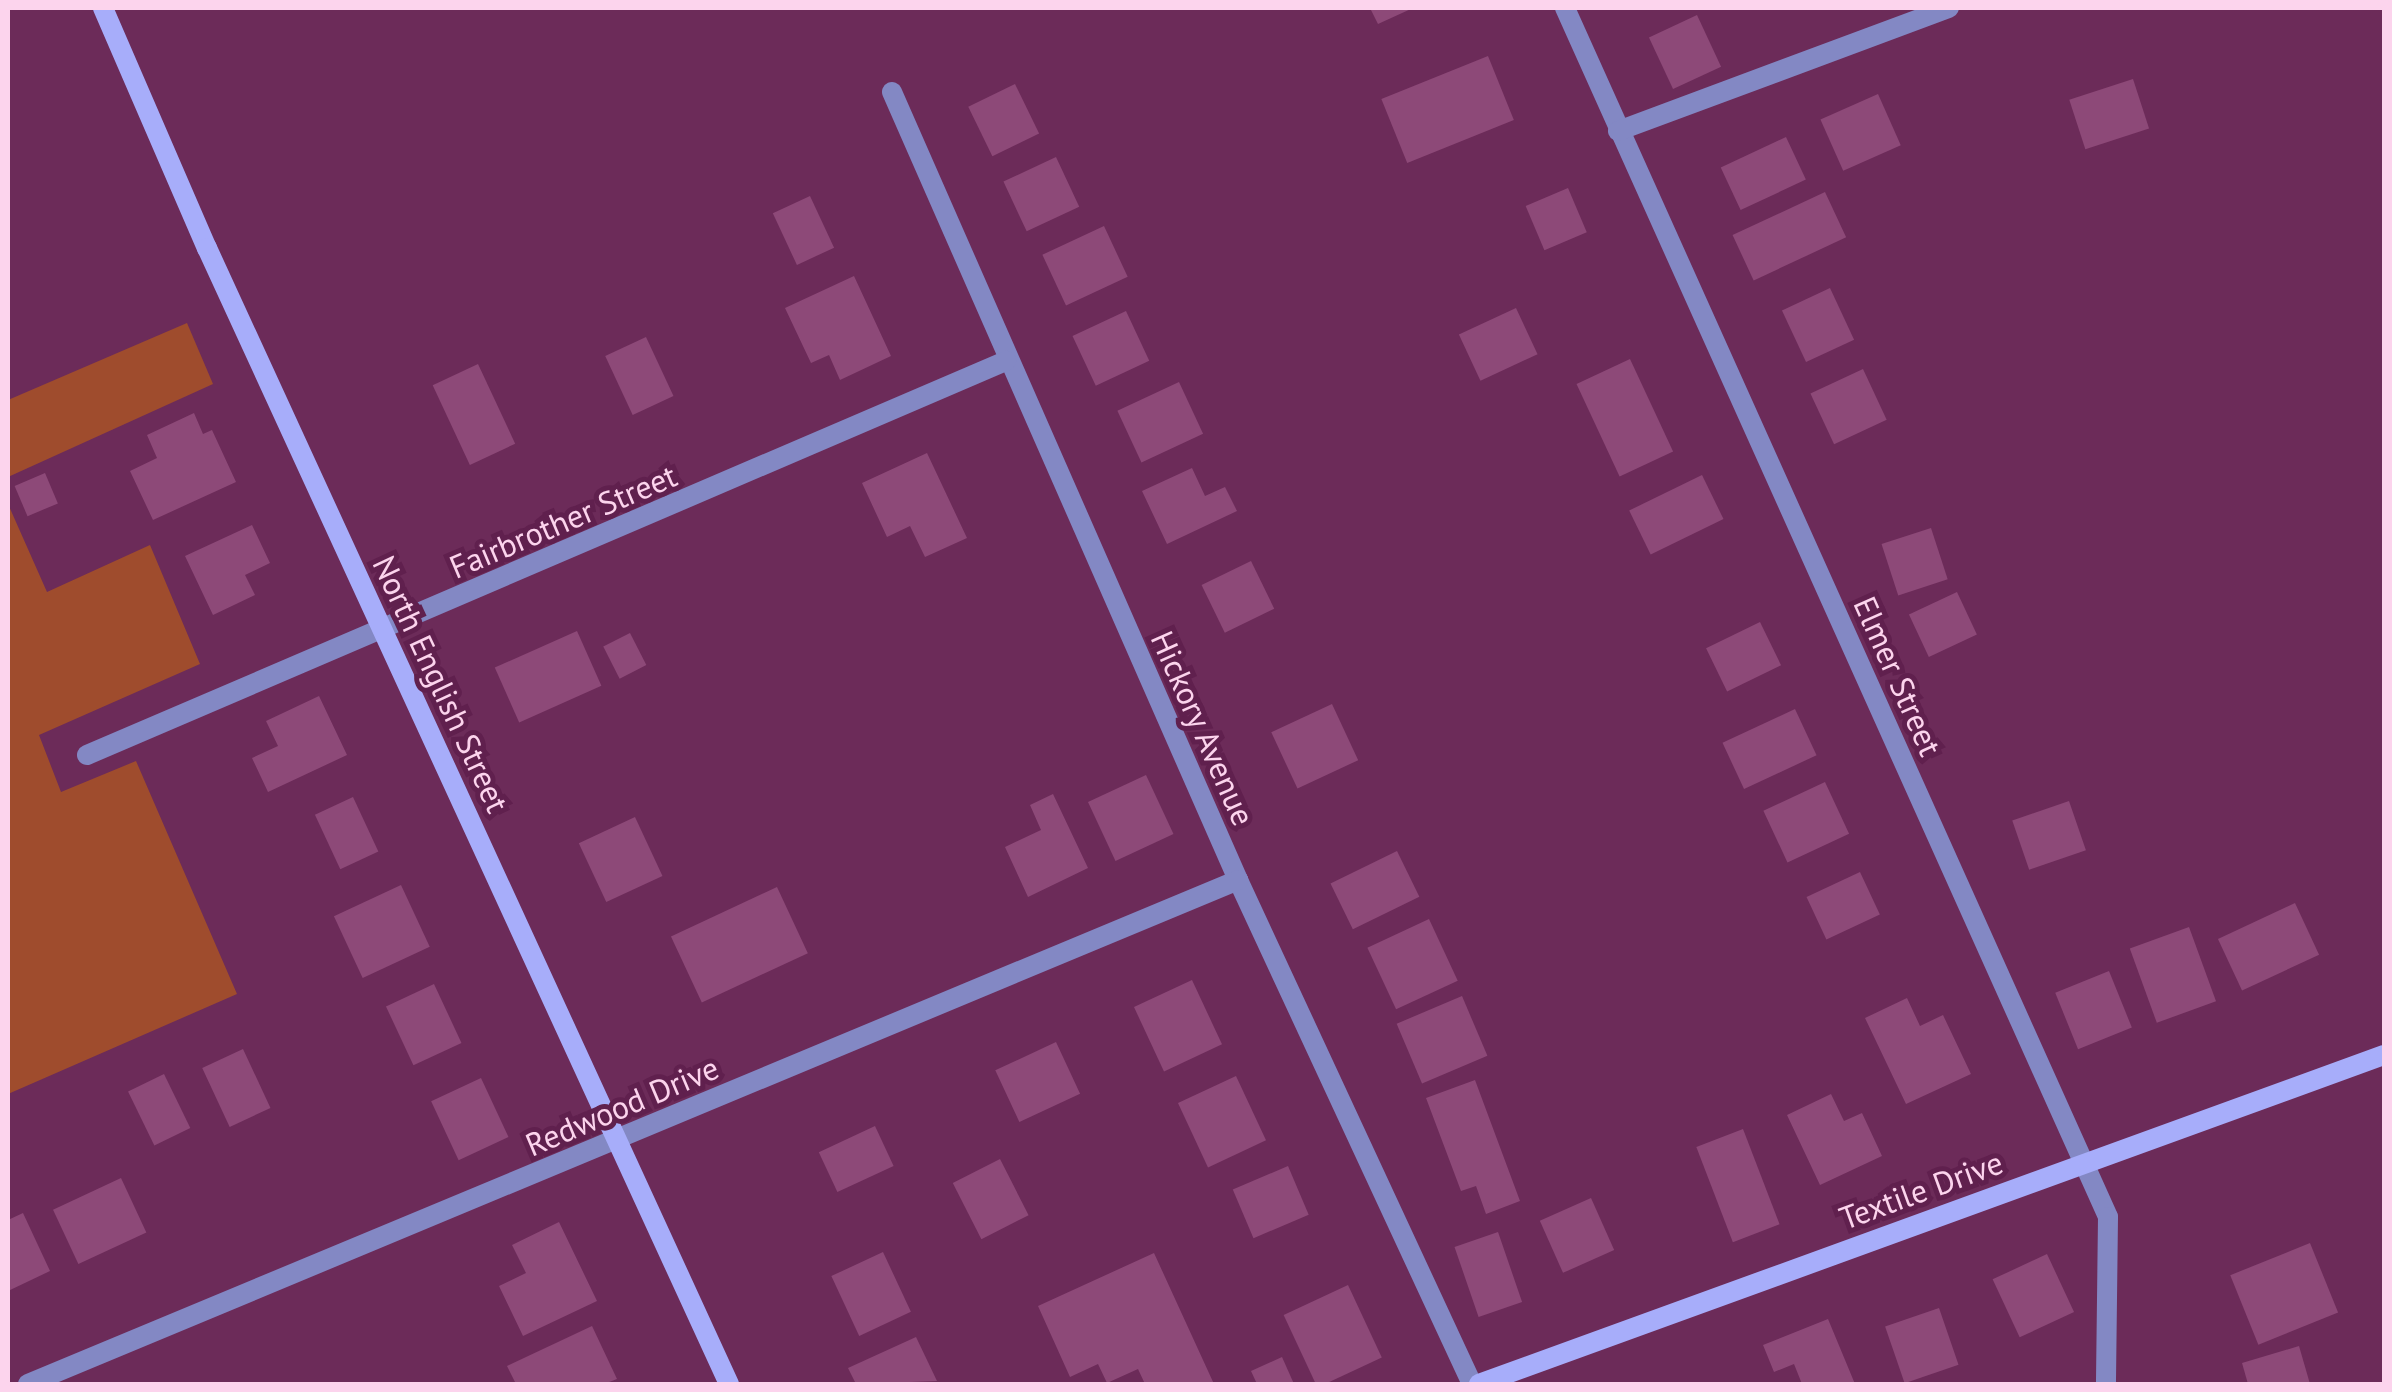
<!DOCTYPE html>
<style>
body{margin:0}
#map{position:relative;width:2392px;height:1392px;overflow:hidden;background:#6c2b59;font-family:"PT Sans",sans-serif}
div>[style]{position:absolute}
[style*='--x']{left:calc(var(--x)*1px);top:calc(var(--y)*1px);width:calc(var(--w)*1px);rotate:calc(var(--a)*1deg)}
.green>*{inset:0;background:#9f4c2d}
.building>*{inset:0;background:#8d4978;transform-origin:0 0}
.street>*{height:20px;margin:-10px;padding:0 10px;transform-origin:10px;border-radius:10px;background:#8388c4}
.secondary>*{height:20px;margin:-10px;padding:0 10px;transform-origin:10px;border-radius:10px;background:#a7adfa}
span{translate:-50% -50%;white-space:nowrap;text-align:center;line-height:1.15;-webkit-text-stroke:10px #60204e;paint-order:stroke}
.street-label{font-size:32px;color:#fcd4ed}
.frame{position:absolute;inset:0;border:10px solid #fcd4ed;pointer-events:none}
</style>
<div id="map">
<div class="green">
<i style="clip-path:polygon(187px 323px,213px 384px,8px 477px,8px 400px)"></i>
<i style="clip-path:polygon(8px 504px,47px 592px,150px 545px,200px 664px,39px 735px,61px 792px,136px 761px,237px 994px,8px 1094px)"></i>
</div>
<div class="building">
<i style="clip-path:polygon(1370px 8px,1413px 8px,1378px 24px)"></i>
<i style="left:1697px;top:15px;width:57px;height:53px;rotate:65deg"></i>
<i style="left:1488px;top:56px;width:69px;height:115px;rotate:68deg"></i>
<i style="left:2133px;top:79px;width:52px;height:67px;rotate:72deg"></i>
<i style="left:1015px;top:84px;width:55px;height:52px;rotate:64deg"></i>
<i style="left:1878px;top:94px;width:56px;height:63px;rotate:66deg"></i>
<i style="left:1786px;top:137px;width:47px;height:72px;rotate:65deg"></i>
<i style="left:1056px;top:157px;width:55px;height:58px;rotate:65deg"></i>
<i style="left:1568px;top:188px;width:48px;height:46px;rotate:67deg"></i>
<i style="left:1825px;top:192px;width:50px;height:102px;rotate:65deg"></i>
<i style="left:810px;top:196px;width:57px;height:41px;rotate:65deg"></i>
<i style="left:1104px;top:226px;width:56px;height:68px;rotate:65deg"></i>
<i style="clip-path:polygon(854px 276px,891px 356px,840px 380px,829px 355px,811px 363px,785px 308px)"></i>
<i style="left:1830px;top:288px;width:57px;height:53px;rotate:65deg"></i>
<i style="left:1516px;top:308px;width:51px;height:63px;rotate:65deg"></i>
<i style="left:1126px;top:311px;width:55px;height:59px;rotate:65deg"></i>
<i style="left:646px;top:337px;width:65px;height:45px;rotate:65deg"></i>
<i style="left:1630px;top:359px;width:102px;height:59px;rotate:65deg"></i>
<i style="left:478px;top:364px;width:88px;height:50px;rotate:65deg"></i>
<i style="left:1863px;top:369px;width:56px;height:58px;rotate:65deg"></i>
<i style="left:1179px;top:382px;width:57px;height:68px;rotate:65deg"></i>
<i style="clip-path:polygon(194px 413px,203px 434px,212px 430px,236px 482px,153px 520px,130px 471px,157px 458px,147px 435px)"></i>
<i style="clip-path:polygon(927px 453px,967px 538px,925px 557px,910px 526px,887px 537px,862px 483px)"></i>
<i style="clip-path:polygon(1192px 468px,1205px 496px,1225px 487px,1237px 511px,1167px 544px,1142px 491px)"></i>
<i style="left:45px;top:473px;width:33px;height:33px;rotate:67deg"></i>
<i style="left:1702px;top:475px;width:49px;height:81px;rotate:64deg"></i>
<i style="clip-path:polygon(252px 525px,270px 563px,245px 575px,255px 595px,213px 615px,185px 556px)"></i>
<i style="left:1931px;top:528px;width:54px;height:52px;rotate:72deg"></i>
<i style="left:1251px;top:561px;width:53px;height:55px;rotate:64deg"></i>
<i style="left:1957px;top:592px;width:47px;height:53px;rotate:65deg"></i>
<i style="left:1760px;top:622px;width:48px;height:60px;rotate:64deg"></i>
<i style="left:577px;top:631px;width:60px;height:90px;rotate:66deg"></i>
<i style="left:630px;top:633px;width:36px;height:30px;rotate:63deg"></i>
<i style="clip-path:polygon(319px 696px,347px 755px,268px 792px,252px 758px,278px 746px,266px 721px)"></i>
<i style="left:1332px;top:704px;width:62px;height:67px;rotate:65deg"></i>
<i style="left:1795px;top:709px;width:51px;height:80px;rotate:65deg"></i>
<i style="left:1146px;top:775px;width:65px;height:64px;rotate:65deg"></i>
<i style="left:1825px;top:782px;width:57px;height:68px;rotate:65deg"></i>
<i style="clip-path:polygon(1053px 794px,1088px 868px,1028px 897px,1005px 847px,1041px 830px,1030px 805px)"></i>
<i style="left:353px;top:797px;width:60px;height:42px;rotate:65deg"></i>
<i style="left:2069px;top:801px;width:52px;height:60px;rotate:71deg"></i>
<i style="left:635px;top:817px;width:65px;height:62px;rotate:65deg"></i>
<i style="left:1397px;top:851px;width:51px;height:74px;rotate:64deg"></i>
<i style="left:1860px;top:872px;width:47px;height:59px;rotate:65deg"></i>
<i style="left:401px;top:885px;width:68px;height:74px;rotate:65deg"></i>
<i style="left:777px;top:887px;width:73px;height:117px;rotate:65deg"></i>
<i style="left:2295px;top:903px;width:57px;height:85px;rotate:65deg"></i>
<i style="left:1429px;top:919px;width:68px;height:68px;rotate:65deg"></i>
<i style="left:2189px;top:927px;width:79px;height:63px;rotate:70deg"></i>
<i style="left:2109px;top:971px;width:61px;height:58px;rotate:68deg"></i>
<i style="left:1192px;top:980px;width:71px;height:64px;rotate:65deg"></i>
<i style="left:434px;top:984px;width:65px;height:53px;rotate:65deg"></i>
<i style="left:1462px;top:996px;width:65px;height:71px;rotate:67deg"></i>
<i style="clip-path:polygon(1907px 998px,1920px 1026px,1943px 1015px,1971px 1074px,1906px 1104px,1865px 1018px)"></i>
<i style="left:1056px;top:1042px;width:57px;height:67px;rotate:65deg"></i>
<i style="left:243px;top:1049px;width:65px;height:45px;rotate:65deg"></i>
<i style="left:164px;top:1074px;width:60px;height:40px;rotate:64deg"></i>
<i style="left:1236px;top:1076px;width:71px;height:64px;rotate:65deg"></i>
<i style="left:481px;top:1078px;width:65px;height:55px;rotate:65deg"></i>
<i style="clip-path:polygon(1475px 1080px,1520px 1201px,1486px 1214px,1476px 1186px,1461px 1191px,1426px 1098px)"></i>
<i style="clip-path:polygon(1831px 1094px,1844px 1121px,1862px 1113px,1882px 1156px,1820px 1185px,1787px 1115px)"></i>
<i style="left:875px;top:1126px;width:44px;height:62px;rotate:65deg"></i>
<i style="left:1743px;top:1129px;width:102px;height:50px;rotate:69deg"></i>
<i style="left:1000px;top:1159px;width:63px;height:53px;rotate:63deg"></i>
<i style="left:1288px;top:1166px;width:53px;height:60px;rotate:67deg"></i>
<i style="left:121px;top:1178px;width:60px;height:75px;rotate:65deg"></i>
<i style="left:1591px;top:1198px;width:57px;height:56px;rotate:66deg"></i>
<i style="clip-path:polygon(23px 1213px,50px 1271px,8px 1291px,8px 1220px)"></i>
<i style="clip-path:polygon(559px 1222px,597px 1301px,523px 1336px,499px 1286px,526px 1273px,512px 1245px)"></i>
<i style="left:1498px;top:1232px;width:74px;height:46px;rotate:71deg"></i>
<i style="left:2310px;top:1243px;width:75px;height:86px;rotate:68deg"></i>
<i style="left:883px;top:1252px;width:66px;height:57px;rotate:65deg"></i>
<i style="clip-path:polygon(1154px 1253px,1214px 1384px,1145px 1384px,1138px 1369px,1107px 1383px,1098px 1364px,1070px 1377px,1038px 1306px)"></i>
<i style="left:2047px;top:1254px;width:64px;height:60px;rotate:65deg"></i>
<i style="left:1348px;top:1285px;width:80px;height:71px;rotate:65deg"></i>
<i style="left:1939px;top:1308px;width:60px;height:57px;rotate:71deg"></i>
<i style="clip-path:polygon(1828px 1319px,1855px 1384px,1802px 1384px,1794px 1364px,1774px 1372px,1763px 1345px)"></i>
<i style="clip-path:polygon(592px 1326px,617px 1379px,604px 1384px,516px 1384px,507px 1366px)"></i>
<i style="clip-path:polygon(916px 1337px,937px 1381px,856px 1384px,848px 1368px)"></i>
<i style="clip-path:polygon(2299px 1346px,2310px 1384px,2248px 1384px,2242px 1363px)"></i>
<i style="clip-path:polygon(1282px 1357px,1294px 1384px,1257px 1384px,1251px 1371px)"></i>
</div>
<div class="street">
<i style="--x:1565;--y:8;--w:1325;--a:65.81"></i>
<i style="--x:2108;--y:1217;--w:167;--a:90.7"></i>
<i style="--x:892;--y:92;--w:861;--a:66.29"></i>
<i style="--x:1238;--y:880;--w:556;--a:65.1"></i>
<i style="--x:1618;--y:131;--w:353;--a:-20.4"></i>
<i style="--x:87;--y:755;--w:1000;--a:-23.21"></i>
<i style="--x:28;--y:1384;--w:1311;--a:-22.61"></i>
</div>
<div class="secondary">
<i style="--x:103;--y:8;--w:262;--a:66.6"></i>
<i style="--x:207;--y:248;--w:1250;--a:65.32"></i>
<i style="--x:1479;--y:1384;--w:963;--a:-19.98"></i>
</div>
<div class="street-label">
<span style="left:563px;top:521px;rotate:-23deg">Fairbrother Street</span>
<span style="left:1898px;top:676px;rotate:66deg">Elmer Street</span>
<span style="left:441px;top:684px;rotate:65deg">North English Street</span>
<span style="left:1203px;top:728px;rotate:66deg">Hickory Avenue</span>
<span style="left:622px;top:1106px;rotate:-23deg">Redwood Drive</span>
<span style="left:1921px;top:1190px;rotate:-20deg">Textile Drive</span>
</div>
<div class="frame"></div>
</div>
